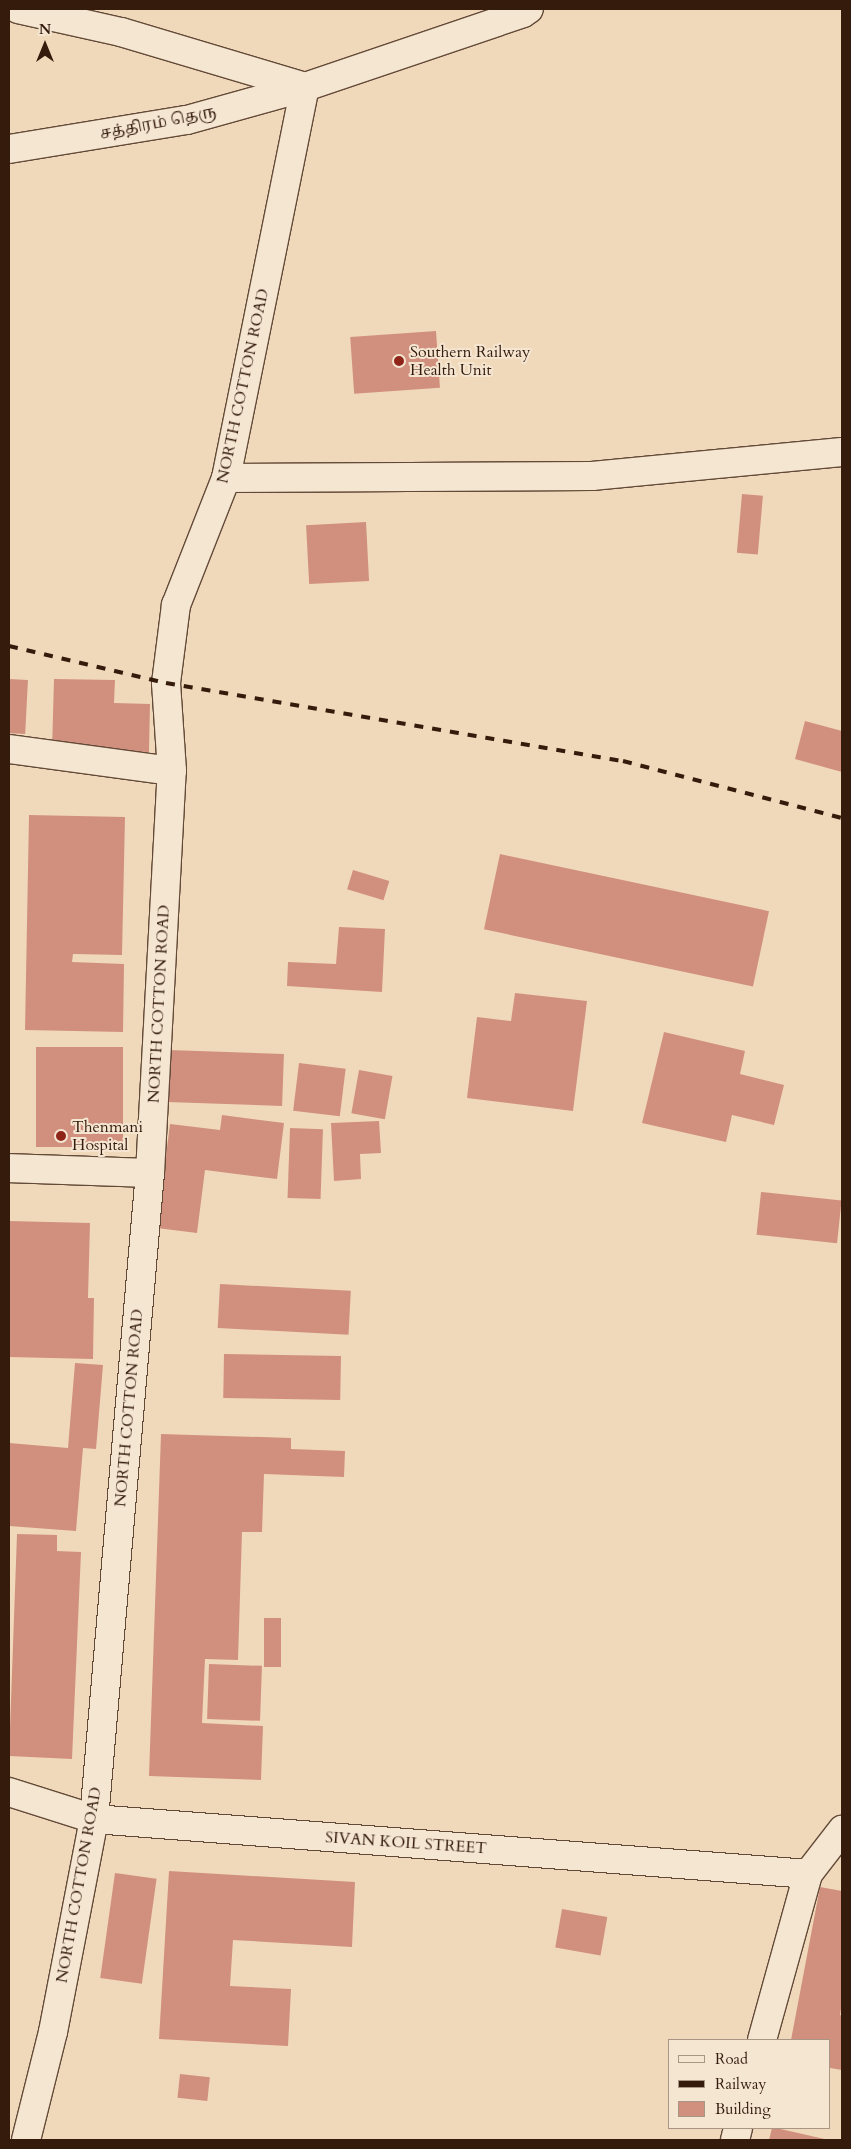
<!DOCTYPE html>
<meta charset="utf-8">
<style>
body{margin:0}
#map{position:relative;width:851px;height:2149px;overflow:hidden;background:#f0d9ba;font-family:Cardo,"Noto Serif Tamil",serif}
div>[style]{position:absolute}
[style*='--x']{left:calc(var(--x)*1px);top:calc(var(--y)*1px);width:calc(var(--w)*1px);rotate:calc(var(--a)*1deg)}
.building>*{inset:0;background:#d1907e;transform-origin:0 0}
.roads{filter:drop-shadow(1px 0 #634a38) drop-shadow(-1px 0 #634a38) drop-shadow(0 1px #634a38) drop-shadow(0 -1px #634a38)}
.minor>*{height:28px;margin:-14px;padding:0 14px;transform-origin:14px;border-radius:14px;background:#f5e6d2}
.rail>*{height:4px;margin-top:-2px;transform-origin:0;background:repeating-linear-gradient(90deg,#341b0c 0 9px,transparent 0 18px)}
.dots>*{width:14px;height:14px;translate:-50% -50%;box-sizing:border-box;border:2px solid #f5e6d2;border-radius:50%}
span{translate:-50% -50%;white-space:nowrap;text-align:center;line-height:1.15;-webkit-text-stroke:4px #f5e6d2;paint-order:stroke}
.street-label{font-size:16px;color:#341b0c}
.poi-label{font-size:16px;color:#341b0c}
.left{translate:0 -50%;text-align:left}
.frame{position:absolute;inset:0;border:10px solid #341b0c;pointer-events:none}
.legend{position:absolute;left:668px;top:2039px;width:162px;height:90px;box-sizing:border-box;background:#f5e6d2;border:1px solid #a89583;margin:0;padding:6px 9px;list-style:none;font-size:15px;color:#341b0c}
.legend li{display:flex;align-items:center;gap:10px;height:25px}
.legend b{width:25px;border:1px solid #a89583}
.north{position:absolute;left:20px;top:20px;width:50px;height:50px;-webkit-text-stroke:4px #f5e6d2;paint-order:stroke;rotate:0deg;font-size:14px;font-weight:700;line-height:20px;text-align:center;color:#341b0c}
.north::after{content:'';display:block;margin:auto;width:18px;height:22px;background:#341b0c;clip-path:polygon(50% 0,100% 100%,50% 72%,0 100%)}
</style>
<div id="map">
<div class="building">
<i style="left:436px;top:331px;width:57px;height:86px;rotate:86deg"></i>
<i style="left:742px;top:494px;width:21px;height:59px;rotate:5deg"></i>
<i style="left:366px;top:522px;width:59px;height:60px;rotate:87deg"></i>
<i style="left:9px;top:679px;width:19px;height:54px;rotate:3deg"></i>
<i style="clip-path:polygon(54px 679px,115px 680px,114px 703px,150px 704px,149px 752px,52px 750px)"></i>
<i style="clip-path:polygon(805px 721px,842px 731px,842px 772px,795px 759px)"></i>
<i style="clip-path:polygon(29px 815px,125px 817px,122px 955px,73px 954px,72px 962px,124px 964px,123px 1032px,25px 1030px)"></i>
<i style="left:500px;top:854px;width:275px;height:77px;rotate:12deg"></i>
<i style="left:353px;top:870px;width:38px;height:20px;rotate:17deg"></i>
<i style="clip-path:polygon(339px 927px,385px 929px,382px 992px,287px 986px,288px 962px,336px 964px)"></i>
<i style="clip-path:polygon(515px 993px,587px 1001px,573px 1111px,467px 1098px,477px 1017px,511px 1021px)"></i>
<i style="clip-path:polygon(664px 1032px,745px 1051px,740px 1074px,784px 1085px,774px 1125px,732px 1115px,726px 1142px,642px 1123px)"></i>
<i style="left:36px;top:1047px;width:87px;height:100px"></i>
<i style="left:169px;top:1050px;width:115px;height:52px;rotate:2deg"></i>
<i style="left:299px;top:1063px;width:47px;height:48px;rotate:7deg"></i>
<i style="left:359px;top:1070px;width:34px;height:44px;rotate:10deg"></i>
<i style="clip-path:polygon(222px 1115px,284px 1123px,277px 1179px,205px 1170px,197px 1233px,157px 1228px,170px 1124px,220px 1130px)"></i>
<i style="clip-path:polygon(379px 1121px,381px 1153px,360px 1154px,361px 1179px,334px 1181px,331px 1123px)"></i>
<i style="left:290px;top:1128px;width:33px;height:70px;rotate:2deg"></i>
<i style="left:761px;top:1192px;width:81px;height:43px;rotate:6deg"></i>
<i style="clip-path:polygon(9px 1221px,90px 1223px,88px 1298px,94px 1298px,93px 1359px,9px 1357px)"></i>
<i style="left:220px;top:1284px;width:131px;height:44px;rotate:3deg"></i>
<i style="left:224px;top:1354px;width:117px;height:44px;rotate:1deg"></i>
<i style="clip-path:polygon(75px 1363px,103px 1365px,96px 1449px,83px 1448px,76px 1531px,9px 1526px,9px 1443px,68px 1448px)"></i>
<i style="clip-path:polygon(161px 1434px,291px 1438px,291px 1449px,345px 1451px,344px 1477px,264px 1474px,262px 1532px,242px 1532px,238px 1660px,205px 1659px,202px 1723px,263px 1726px,261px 1780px,149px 1776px)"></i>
<i style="clip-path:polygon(17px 1534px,57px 1535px,57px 1551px,81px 1552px,72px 1759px,9px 1756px)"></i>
<i style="left:264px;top:1618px;width:17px;height:49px"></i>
<i style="left:209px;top:1664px;width:53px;height:55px;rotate:2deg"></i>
<i style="clip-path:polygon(169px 1871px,355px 1882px,352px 1947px,233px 1940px,230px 1986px,291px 1989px,288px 2046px,159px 2039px)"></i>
<i style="left:115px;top:1873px;width:42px;height:106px;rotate:8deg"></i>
<i style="clip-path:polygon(820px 1887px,842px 1891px,842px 2002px,840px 2015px,842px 2016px,842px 2070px,830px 2068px,830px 2040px,791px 2040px)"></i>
<i style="left:562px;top:1909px;width:46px;height:39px;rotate:10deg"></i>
<i style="left:180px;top:2074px;width:30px;height:24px;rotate:6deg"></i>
<i style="clip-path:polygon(772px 2128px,776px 2128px,829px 2140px,769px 2140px)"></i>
</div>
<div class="roads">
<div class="minor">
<i style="--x:18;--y:9;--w:106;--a:12.6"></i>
<i style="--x:121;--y:32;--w:192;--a:16.6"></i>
<i style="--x:9;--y:149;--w:180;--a:-9.3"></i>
<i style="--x:187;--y:120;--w:123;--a:-15.6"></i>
<i style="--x:305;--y:87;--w:230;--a:-18.7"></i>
<i style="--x:523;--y:13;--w:7;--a:-34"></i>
<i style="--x:226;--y:478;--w:366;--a:-0.3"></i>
<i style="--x:592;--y:476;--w:251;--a:-5.5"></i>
<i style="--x:9;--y:749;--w:164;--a:7.7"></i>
<i style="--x:9;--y:1168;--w:141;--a:2"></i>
<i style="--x:9;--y:1792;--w:89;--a:17.6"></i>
<i style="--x:94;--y:1819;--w:716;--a:4.4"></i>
<i style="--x:762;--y:2040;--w:172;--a:-74.5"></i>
<i style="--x:808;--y:1874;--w:56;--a:-52.3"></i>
<i style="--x:26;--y:2140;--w:111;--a:-76"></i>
<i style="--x:53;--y:2032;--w:217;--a:-79.1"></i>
<i style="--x:94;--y:1819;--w:648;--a:-85.05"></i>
<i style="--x:150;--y:1173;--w:403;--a:-86.9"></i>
<i style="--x:172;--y:771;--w:88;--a:-93.9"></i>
<i style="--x:166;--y:683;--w:79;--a:-82.7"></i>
<i style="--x:176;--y:605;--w:136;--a:-68.5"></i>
<i style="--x:226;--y:478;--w:399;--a:-78.6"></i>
<i style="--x:735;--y:2140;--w:12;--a:-76"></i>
</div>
</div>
<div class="rail">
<i style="--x:9;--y:646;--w:161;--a:13.3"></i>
<i style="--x:166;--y:683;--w:464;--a:9.7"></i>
<i style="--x:623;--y:761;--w:226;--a:14.6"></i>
</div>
<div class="dots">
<i style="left:399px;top:361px;background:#8f2418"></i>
<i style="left:61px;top:1136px;background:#8f2418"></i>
</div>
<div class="street-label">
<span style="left:158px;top:123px;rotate:-11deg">சத்திரம் தெரு</span>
<span style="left:243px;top:386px;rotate:-78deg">NORTH COTTON ROAD</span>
<span style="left:159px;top:1004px;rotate:-87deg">NORTH COTTON ROAD</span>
<span style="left:129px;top:1408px;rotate:-85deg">NORTH COTTON ROAD</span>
<span style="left:406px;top:1843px;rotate:4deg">SIVAN KOIL STREET</span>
<span style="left:79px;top:1885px;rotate:-80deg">NORTH COTTON ROAD</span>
</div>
<div class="poi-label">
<span class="left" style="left:410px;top:361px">Southern Railway<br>Health Unit</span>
<span class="left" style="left:72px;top:1136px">Thenmani<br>Hospital</span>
</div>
<div class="frame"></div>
<ul class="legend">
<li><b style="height:6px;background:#f5e6d2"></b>Road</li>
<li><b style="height:6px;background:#341b0c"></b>Railway</li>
<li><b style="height:14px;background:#d1907e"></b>Building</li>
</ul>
<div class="north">N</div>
</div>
